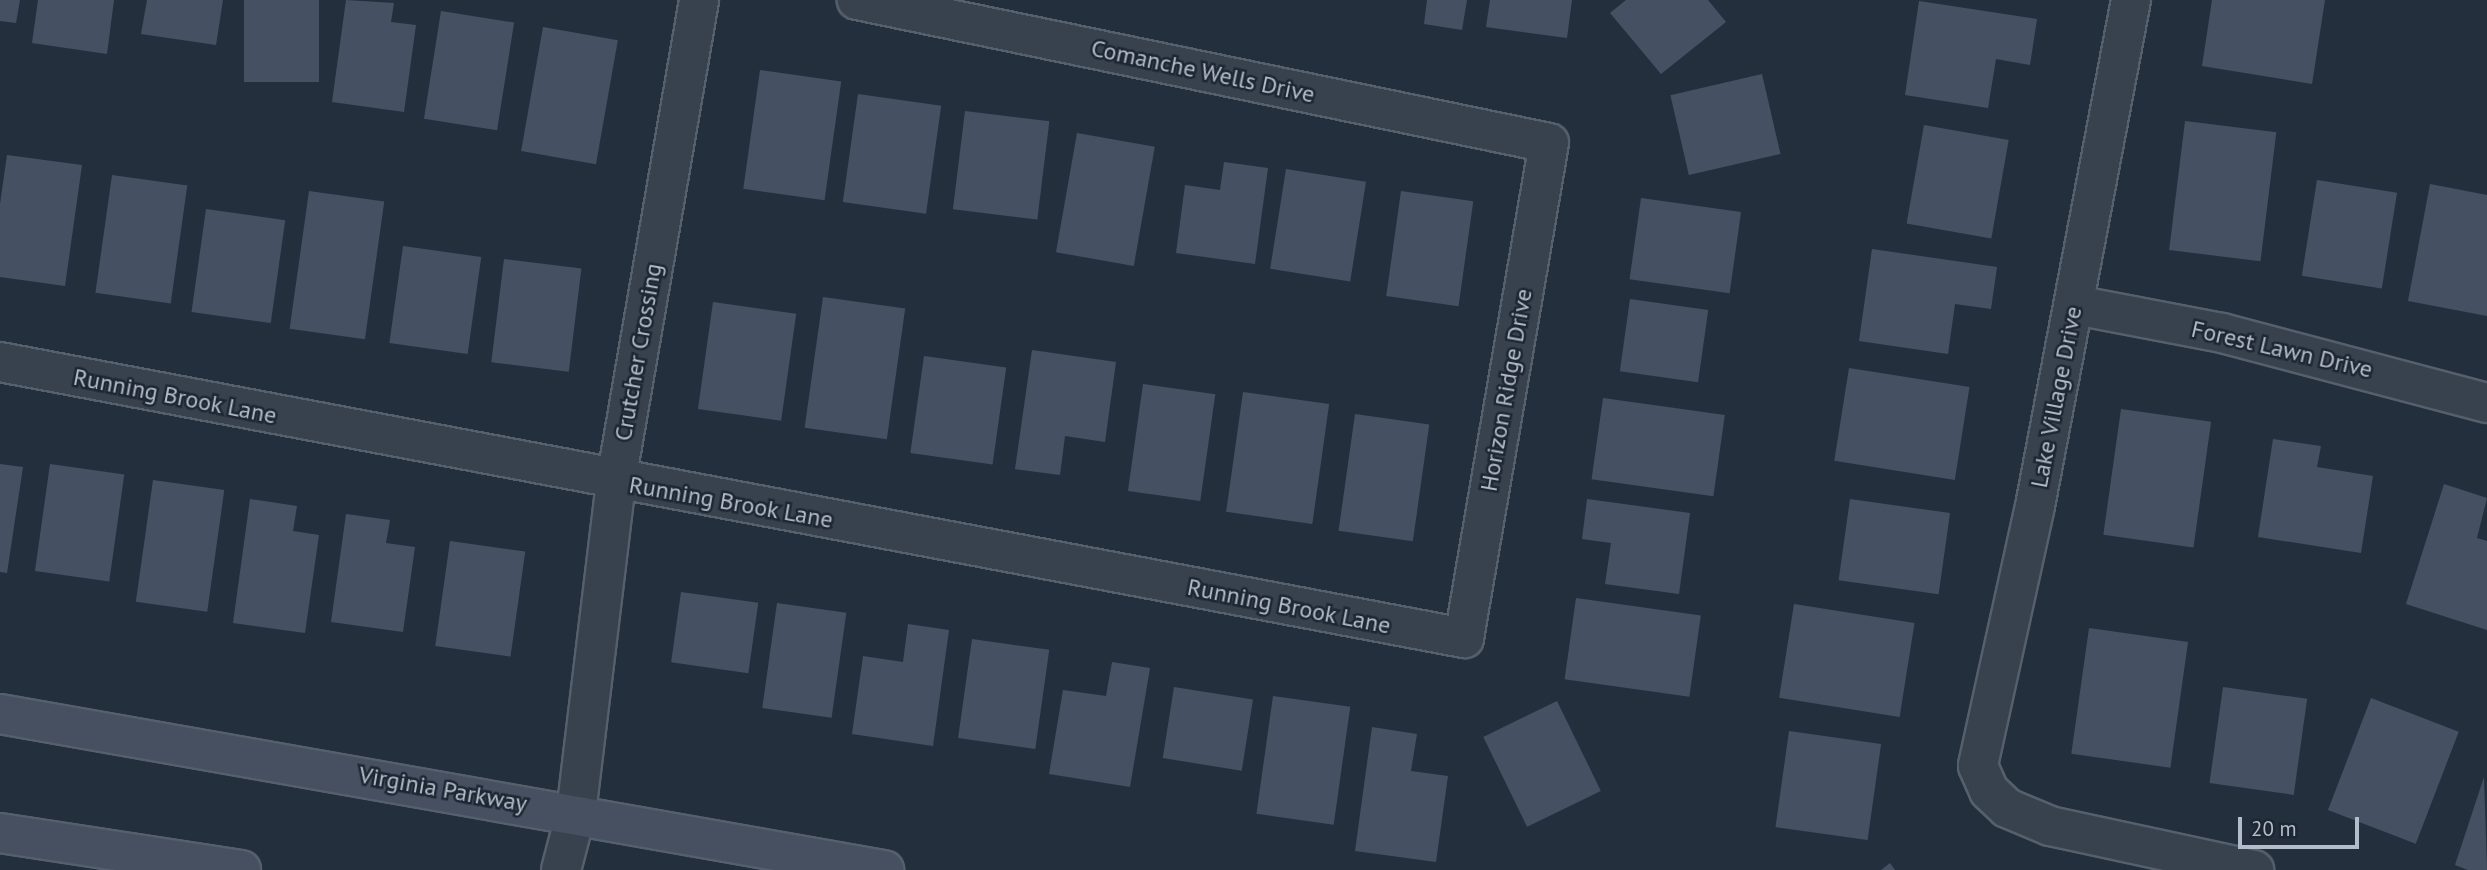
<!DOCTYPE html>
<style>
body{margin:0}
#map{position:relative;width:2487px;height:870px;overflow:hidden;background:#242f3e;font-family:"PT Sans",sans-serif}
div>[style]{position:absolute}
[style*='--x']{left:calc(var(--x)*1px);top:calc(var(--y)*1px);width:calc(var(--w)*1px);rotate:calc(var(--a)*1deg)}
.building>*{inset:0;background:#455162;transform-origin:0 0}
.roads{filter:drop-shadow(2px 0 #565f6c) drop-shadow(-2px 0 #565f6c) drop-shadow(0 2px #565f6c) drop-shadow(0 -2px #565f6c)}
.minor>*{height:38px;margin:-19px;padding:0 19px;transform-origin:19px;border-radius:19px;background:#38414e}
.secondary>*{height:38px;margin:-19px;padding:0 19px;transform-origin:19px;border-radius:19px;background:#465061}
span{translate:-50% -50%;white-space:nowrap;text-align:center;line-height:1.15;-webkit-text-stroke:5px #1d2633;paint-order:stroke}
.street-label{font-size:24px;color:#b4bcc9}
.scale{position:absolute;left:2238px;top:817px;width:121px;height:32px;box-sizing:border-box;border:4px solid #b4bcc9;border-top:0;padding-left:9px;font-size:21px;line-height:24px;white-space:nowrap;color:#b4bcc9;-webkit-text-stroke:5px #1d2633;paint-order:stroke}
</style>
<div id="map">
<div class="building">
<i style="clip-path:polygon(0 0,20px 0,16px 23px,0 21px)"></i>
<i style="clip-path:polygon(38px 0,114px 0,107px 54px,32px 43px)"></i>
<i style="clip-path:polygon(147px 0,223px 0,216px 45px,141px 34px)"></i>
<i style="left:244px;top:0;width:75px;height:82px"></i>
<i style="clip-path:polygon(346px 0,394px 3px,391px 22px,416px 25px,404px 112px,332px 102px)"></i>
<i style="clip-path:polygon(1427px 0,1467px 0,1462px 30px,1424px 24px)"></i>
<i style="clip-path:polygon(1490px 0,1572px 0,1567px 38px,1486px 27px)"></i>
<i style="clip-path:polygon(1626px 0,1708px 0,1726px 22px,1661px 74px,1610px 13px)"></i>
<i style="clip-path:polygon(2212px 0,2325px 0,2312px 84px,2202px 66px)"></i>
<i style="clip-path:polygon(1919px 1px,2037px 19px,2030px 65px,1996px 59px,1988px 108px,1905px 95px)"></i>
<i style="left:441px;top:11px;width:74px;height:109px;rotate:9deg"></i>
<i style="left:543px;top:27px;width:76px;height:126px;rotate:10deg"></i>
<i style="left:760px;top:70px;width:82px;height:120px;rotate:8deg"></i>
<i style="left:1762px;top:74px;width:82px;height:94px;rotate:77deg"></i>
<i style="left:858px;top:94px;width:84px;height:109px;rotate:8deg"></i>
<i style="left:965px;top:111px;width:85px;height:99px;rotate:7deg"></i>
<i style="left:2185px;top:121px;width:92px;height:130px;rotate:7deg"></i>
<i style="left:1924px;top:125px;width:86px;height:100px;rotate:10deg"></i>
<i style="left:1077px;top:133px;width:79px;height:121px;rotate:10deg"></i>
<i style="clip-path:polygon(7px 155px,82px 165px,65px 286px,0 277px,0 204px)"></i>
<i style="clip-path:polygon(1224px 162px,1268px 168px,1255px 264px,1176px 253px,1185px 185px,1220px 190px)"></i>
<i style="left:1286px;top:169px;width:81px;height:101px;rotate:9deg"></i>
<i style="left:112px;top:175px;width:76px;height:119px;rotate:8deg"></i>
<i style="left:2317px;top:180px;width:81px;height:97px;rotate:9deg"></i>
<i style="clip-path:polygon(2430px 184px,2487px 195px,2487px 316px,2408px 301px)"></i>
<i style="left:309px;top:191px;width:76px;height:139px;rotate:8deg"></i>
<i style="left:1401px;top:191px;width:73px;height:106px;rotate:8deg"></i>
<i style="left:1641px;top:198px;width:101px;height:82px;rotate:8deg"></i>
<i style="left:206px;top:209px;width:80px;height:104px;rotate:8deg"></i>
<i style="left:403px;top:246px;width:79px;height:98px;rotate:8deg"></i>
<i style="clip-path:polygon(1872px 249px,1997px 267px,1991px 309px,1955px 304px,1948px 354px,1859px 341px)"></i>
<i style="left:504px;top:259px;width:78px;height:104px;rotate:7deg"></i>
<i style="left:823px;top:297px;width:83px;height:132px;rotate:8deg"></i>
<i style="left:1630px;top:299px;width:79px;height:73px;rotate:8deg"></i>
<i style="left:713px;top:302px;width:84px;height:108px;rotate:8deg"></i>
<i style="clip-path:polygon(1032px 350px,1116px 362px,1105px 442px,1065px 436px,1060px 475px,1015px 469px)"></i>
<i style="left:924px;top:356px;width:83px;height:98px;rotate:8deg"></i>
<i style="left:1849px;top:368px;width:122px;height:94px;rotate:9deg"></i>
<i style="left:1143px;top:384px;width:73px;height:108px;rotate:8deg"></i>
<i style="left:1243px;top:392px;width:87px;height:121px;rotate:8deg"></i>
<i style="left:1603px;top:398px;width:123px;height:82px;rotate:8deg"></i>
<i style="left:2121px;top:409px;width:91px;height:127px;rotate:8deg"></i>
<i style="left:1355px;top:414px;width:75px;height:118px;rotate:8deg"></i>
<i style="clip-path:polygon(2273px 439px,2321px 446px,2317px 467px,2373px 476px,2361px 553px,2258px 537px)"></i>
<i style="clip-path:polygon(0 464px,23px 467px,7px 573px,0 572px)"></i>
<i style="left:50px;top:464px;width:75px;height:108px;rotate:8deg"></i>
<i style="left:153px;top:480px;width:72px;height:123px;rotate:8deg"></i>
<i style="clip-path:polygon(2444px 484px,2487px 498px,2477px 538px,2487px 541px,2487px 630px,2406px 604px)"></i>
<i style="clip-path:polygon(250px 499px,297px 506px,293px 531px,319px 535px,305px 633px,233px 623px)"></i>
<i style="clip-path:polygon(1587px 499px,1690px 513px,1679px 594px,1605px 584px,1611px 543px,1582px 539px)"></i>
<i style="left:1850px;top:499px;width:101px;height:82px;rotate:8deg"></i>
<i style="clip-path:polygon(346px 514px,390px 520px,386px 543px,415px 547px,403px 632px,331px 622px)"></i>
<i style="left:450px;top:541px;width:76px;height:106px;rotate:8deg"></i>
<i style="left:681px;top:592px;width:78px;height:71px;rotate:8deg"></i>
<i style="left:1576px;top:598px;width:126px;height:82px;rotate:8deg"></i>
<i style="left:777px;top:603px;width:70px;height:106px;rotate:8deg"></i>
<i style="left:1794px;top:604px;width:122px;height:95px;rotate:9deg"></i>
<i style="clip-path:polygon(908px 624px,949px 630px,933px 746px,852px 734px,863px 656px,903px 662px)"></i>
<i style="left:2089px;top:628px;width:100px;height:127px;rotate:8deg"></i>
<i style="left:972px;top:639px;width:78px;height:100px;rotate:8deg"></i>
<i style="clip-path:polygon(1112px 662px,1150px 668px,1130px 787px,1049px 774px,1063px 690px,1106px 696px)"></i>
<i style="left:1174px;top:687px;width:80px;height:72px;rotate:9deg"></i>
<i style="left:2223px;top:687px;width:85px;height:97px;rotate:8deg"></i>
<i style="left:1273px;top:696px;width:78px;height:119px;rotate:8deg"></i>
<i style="left:2371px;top:698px;width:94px;height:120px;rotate:21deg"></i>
<i style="left:1557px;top:701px;width:100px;height:82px;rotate:64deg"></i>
<i style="clip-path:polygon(1372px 727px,1417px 734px,1411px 771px,1448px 776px,1436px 862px,1355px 851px)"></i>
<i style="left:1789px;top:731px;width:93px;height:97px;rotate:8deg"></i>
<i style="clip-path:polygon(2484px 777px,2487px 870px,2468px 870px,2455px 865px)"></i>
<i style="clip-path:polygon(1890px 863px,1895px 870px,1881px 870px)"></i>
</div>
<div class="roads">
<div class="minor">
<i style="--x:2131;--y:0;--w:515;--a:100.74"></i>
<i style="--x:2035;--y:506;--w:266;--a:102.4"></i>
<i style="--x:1978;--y:766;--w:27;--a:66"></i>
<i style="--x:1989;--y:791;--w:25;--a:43"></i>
<i style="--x:2007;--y:808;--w:47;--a:22.7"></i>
<i style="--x:2050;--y:826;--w:209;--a:12.2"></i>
<i style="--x:2075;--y:305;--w:150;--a:10.8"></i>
<i style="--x:2222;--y:333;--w:274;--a:14.8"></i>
<i style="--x:0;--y:362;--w:1490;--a:10.68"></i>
<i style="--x:1464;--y:638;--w:502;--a:-80.26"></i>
<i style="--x:1549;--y:143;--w:707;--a:-168.32"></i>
<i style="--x:561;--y:870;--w:59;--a:-75.3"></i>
<i style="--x:576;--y:813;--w:334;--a:-83.1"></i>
<i style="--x:616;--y:481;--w:488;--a:-80.2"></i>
</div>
<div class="secondary">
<i style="--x:0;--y:714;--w:898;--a:10.01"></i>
<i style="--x:0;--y:833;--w:244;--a:8.7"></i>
</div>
</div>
<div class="street-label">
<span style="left:1203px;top:71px;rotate:12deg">Comanche Wells Drive</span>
<span style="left:2282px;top:349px;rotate:13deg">Forest Lawn Drive</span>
<span style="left:638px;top:352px;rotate:-80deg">Crutcher Crossing</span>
<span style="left:1506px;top:390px;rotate:-80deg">Horizon Ridge Drive</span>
<span style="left:175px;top:396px;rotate:11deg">Running Brook Lane</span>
<span style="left:2056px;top:397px;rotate:-79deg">Lake Village Drive</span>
<span style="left:731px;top:502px;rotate:10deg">Running Brook Lane</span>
<span style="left:1289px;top:606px;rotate:11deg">Running Brook Lane</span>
<span style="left:443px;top:789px;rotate:10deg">Virginia Parkway</span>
</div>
<div class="scale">20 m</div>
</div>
